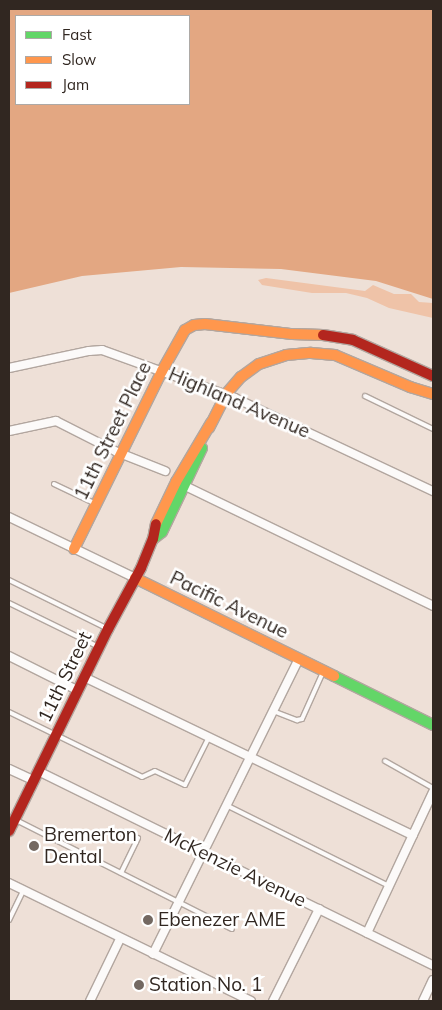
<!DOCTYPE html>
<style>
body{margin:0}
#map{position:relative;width:442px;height:1010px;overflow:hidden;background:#eee0d7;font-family:Mulish,sans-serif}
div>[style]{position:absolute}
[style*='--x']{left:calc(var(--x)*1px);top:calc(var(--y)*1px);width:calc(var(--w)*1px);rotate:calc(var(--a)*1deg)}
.green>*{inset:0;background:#efc3a8}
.water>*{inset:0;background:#e3a782}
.roads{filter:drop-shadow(1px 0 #b2a69f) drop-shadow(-1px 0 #b2a69f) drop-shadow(0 1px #b2a69f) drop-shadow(0 -1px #b2a69f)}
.lane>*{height:4px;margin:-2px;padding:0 2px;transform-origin:2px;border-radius:2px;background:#fcfaf9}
.street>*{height:8px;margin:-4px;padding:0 4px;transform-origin:4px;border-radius:4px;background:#fcfaf9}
.fast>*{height:10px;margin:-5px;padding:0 5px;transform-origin:5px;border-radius:5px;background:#63d668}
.slow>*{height:10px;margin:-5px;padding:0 5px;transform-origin:5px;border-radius:5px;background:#ff974d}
.jam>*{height:10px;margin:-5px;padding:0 5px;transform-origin:5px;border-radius:5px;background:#b3261e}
.dots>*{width:14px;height:14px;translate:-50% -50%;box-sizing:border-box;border:2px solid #fff;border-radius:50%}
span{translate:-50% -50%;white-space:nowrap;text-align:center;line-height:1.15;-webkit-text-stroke:5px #fff;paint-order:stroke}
.street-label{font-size:19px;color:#312721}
.poi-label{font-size:19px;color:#312721}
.left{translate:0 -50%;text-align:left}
.frame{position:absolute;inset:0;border:10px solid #312721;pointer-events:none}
.legend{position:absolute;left:15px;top:15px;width:175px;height:90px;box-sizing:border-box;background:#fff;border:1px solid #ada9a6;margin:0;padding:6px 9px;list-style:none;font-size:15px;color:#312721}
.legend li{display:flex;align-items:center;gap:10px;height:25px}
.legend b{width:25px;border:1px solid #ada9a6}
</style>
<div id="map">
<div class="green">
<i style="clip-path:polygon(266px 278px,365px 291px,373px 285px,394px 294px,411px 294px,419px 302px,433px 303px,433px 318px,389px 308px,367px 298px,346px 293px,312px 293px,262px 285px,258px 280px)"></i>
</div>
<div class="water">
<i style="clip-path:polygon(evenodd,9px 9px,433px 9px,433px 299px,376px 281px,281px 269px,181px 267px,82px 276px,9px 293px,9px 9px,16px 16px,189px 16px,189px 104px,16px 104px,16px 16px)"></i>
</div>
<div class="roads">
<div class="lane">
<i style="--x:365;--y:396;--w:76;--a:25.9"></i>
<i style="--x:54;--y:484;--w:44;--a:25.4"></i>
<i style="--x:9;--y:580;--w:110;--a:26.3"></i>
<i style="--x:9;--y:603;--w:100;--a:26.1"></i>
<i style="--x:273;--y:711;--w:26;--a:21"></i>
<i style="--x:297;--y:720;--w:5;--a:-11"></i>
<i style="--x:302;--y:719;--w:51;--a:-65.9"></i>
<i style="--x:9;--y:712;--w:148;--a:26"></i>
<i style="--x:142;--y:777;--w:14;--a:-25"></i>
<i style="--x:155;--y:771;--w:33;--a:25"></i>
<i style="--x:185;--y:785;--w:54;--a:-63.4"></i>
<i style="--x:385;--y:761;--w:55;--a:29.4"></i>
<i style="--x:226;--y:805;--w:182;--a:26.4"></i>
<i style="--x:9;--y:819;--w:5;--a:0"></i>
<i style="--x:14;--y:819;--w:244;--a:26.8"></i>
<i style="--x:121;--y:873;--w:39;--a:-64"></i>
<i style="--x:9;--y:920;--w:32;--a:-64"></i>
</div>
<div class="street">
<i style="--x:9;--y:368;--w:82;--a:-12"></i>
<i style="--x:89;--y:351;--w:13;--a:-4"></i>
<i style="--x:102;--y:350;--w:141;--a:19.8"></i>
<i style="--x:235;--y:398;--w:219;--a:25.2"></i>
<i style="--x:9;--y:431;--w:48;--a:-12"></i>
<i style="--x:56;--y:421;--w:68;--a:26.9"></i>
<i style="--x:117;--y:452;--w:52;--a:21.6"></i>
<i style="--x:181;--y:484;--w:280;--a:25.8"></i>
<i style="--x:9;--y:517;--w:140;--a:25.8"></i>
<i style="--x:9;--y:656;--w:76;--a:26.6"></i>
<i style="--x:84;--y:677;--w:365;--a:25.7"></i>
<i style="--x:9;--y:769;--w:26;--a:25"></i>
<i style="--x:38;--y:771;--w:440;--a:26.2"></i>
<i style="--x:9;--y:883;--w:269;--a:26"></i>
<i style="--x:367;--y:933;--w:156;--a:-64.9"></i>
<i style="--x:153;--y:954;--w:329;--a:-63.7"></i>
<i style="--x:90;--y:1001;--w:69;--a:-64.2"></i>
<i style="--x:273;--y:1001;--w:103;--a:-63.4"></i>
<i style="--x:423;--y:1001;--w:23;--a:-65"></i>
</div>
<div class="fast">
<i style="--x:153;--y:539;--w:11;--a:-38"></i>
<i style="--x:162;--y:532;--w:93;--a:-64.5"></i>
<i style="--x:334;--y:676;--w:110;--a:26.3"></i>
</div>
<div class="slow">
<i style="--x:209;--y:428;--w:38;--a:-63"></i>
<i style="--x:226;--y:394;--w:23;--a:-49"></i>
<i style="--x:241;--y:377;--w:22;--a:-36"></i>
<i style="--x:259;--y:364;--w:28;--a:-18"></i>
<i style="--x:286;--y:355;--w:25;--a:-5"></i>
<i style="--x:311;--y:353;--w:24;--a:5"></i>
<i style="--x:335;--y:355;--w:82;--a:23.1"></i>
<i style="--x:410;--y:387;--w:24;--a:17"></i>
<i style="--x:156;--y:524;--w:47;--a:-64.5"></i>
<i style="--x:176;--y:482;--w:69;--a:-59.3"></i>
<i style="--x:74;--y:549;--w:199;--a:-63.7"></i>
<i style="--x:162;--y:371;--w:47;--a:-60.7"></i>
<i style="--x:185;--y:330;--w:10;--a:-29"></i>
<i style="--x:194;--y:325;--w:11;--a:-5"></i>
<i style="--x:205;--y:324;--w:88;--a:6.6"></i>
<i style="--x:292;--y:334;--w:31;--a:2"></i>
<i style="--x:135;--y:578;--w:222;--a:26.2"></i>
</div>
<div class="jam">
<i style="--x:323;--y:335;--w:30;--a:9"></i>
<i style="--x:353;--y:340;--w:88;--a:24.2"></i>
<i style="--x:9;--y:831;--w:225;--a:-63.9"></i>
<i style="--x:108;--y:629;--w:69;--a:-61.6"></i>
<i style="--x:141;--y:568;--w:31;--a:-68"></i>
<i style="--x:153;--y:539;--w:15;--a:-79"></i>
</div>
</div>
<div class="dots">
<i style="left:34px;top:846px;background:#736861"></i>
<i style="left:148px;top:920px;background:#736861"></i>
<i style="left:139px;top:985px;background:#736861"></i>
</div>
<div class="street-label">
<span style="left:239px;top:403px;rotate:23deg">Highland Avenue</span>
<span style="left:113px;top:431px;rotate:-64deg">11th Street Place</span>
<span style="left:229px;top:605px;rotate:26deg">Pacific Avenue</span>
<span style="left:65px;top:677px;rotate:-64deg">11th Street</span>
<span style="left:235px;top:868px;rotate:26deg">McKenzie Avenue</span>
</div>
<div class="poi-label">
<span class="left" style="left:44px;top:846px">Bremerton<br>Dental</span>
<span class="left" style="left:158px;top:920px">Ebenezer AME</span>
<span class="left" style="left:149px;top:985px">Station No. 1</span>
</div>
<div class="frame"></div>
<ul class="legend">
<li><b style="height:6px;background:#63d668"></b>Fast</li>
<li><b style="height:6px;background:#ff974d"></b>Slow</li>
<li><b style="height:6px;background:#b3261e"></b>Jam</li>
</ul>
</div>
